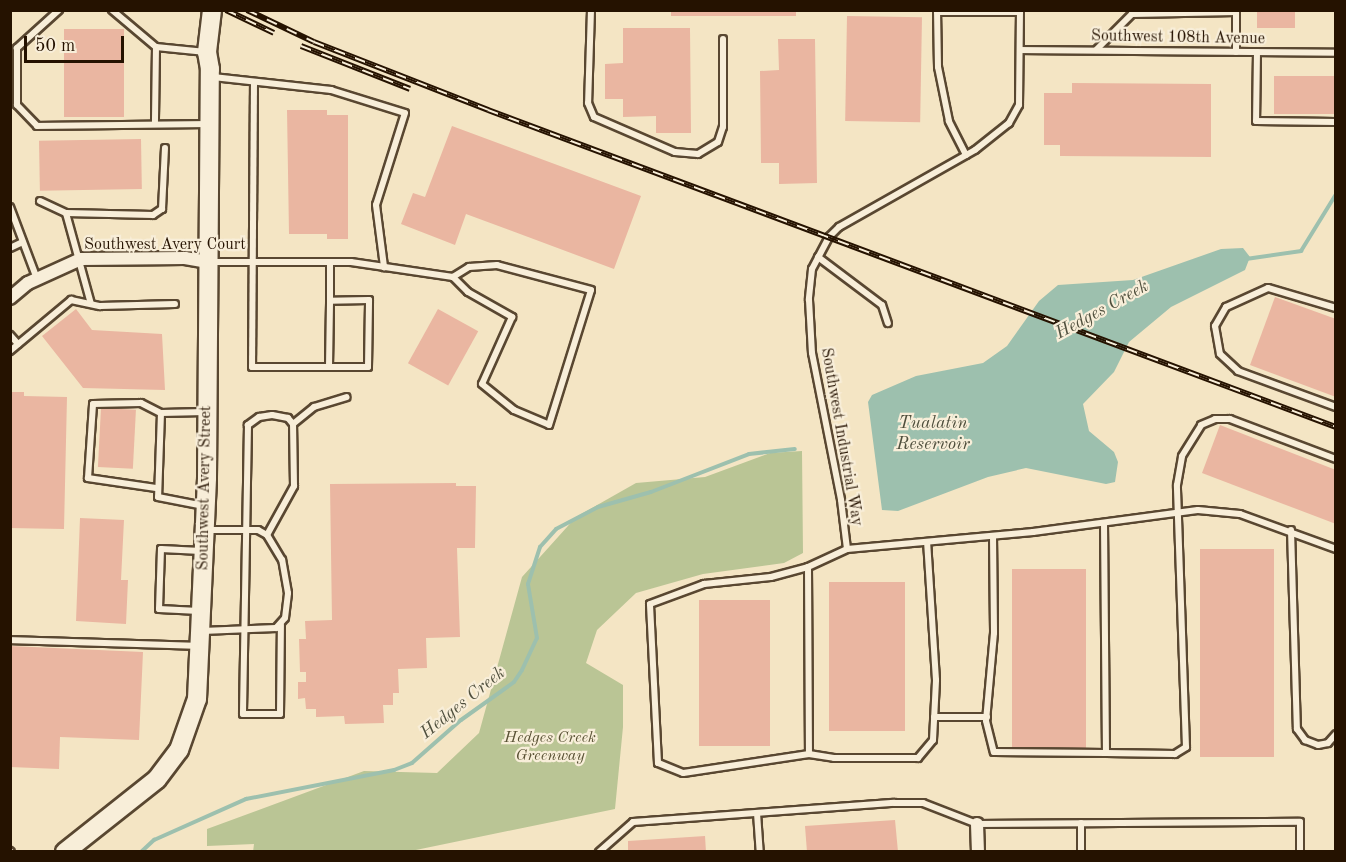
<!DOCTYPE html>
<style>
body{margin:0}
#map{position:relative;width:1346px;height:862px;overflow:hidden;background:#f4e5c4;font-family:"Old Standard TT",serif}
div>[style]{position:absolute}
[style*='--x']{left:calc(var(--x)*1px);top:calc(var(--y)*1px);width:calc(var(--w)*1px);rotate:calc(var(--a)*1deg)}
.green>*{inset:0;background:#bac595}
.water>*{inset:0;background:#9dc0ae}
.stream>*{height:4px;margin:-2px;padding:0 2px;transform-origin:2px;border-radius:2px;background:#9dc0ae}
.building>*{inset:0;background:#eab6a1;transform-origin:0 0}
.roads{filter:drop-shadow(2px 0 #594731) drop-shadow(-2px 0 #594731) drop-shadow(0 2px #594731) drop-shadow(0 -2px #594731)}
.service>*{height:6px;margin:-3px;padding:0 3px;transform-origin:3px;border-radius:3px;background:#f8eed9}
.minor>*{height:12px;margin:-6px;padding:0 6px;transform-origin:6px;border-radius:6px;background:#f8eed9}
.secondary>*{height:18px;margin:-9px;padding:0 9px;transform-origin:9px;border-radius:9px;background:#f8eed9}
.rail>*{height:6px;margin-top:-3px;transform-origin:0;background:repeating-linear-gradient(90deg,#f8eed9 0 11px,#251200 0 22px);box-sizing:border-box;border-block:2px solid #251200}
span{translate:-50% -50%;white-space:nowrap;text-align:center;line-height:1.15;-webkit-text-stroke:4.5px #f8eed9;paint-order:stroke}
.street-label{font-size:16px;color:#251200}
.park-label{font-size:16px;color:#595134;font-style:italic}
.water-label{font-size:18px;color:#4f4f3d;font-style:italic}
.frame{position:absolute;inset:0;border:12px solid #251200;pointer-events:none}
.scale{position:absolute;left:24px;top:36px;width:100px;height:27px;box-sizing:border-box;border:3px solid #251200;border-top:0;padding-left:8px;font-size:18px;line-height:21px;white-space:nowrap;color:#251200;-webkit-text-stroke:4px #f8eed9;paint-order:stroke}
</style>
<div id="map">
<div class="green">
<i style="clip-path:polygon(802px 451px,803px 553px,784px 563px,703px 574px,636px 593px,597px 630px,586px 663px,623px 685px,623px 727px,615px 809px,411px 851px,253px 852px,254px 844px,207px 846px,207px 829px,364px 771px,437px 773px,479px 733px,522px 577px,576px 517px,636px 483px,705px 477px,770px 453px)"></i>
</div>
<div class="water">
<i style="clip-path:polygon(1243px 248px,1250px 257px,1245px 270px,1171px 307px,1129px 342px,1114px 372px,1083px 404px,1089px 431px,1114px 452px,1118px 462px,1115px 482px,1106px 484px,1026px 468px,988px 477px,898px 511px,882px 510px,868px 402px,872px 395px,916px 376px,983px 363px,1007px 346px,1039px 301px,1058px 285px,1133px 280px,1221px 249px)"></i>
</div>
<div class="stream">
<i style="--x:1246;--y:259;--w:56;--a:-8.3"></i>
<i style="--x:1301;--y:251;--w:67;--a:-58.4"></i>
<i style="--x:141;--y:852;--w:18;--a:-43"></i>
<i style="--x:154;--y:840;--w:101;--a:-24"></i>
<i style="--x:246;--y:799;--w:151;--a:-11.1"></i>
<i style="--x:394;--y:770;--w:19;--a:-21"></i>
<i style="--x:412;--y:763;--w:65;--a:-41.3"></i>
<i style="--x:461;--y:720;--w:65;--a:-35.6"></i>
<i style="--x:514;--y:682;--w:14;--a:-56"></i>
<i style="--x:522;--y:670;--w:35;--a:-65"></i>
<i style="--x:537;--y:638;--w:55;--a:-99.5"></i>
<i style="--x:528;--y:584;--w:39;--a:-72"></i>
<i style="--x:540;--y:547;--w:24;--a:-48"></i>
<i style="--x:556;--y:529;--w:47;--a:-27.6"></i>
<i style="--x:598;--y:507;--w:55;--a:-15.8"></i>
<i style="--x:651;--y:492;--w:105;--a:-21.2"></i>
<i style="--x:749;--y:454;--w:46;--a:-6.2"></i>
</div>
<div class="building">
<i style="left:671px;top:10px;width:125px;height:6px"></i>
<i style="left:1257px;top:10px;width:38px;height:18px"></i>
<i style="left:847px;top:16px;width:75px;height:105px;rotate:1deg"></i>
<i style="clip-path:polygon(623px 28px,690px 28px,691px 133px,656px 133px,656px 116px,623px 117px,623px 99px,605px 99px,605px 64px,623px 63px)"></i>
<i style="left:64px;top:29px;width:60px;height:88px"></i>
<i style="clip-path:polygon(778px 39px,815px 39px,817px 183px,779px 184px,779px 163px,761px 163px,760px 71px,779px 70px)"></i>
<i style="left:1274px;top:76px;width:62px;height:38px"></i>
<i style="clip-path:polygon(1072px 83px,1211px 84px,1211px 157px,1060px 156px,1060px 145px,1044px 145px,1044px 93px,1072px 93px)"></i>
<i style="clip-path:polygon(287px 110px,327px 110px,327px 115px,348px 115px,348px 239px,327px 239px,327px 234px,289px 234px)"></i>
<i style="clip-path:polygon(452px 126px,641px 196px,614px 269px,466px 214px,455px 245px,401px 224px,413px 193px,425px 197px)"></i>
<i style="left:141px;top:139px;width:50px;height:102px;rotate:89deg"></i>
<i style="clip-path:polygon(1275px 297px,1336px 319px,1336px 397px,1250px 365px)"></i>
<i style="clip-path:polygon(76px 309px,92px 330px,162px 334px,165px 390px,83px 388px,42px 336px)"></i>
<i style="left:438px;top:309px;width:46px;height:62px;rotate:29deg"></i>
<i style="clip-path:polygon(10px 392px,24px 392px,24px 396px,67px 397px,64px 529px,10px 528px)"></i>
<i style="left:101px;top:408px;width:35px;height:59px;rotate:3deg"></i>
<i style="clip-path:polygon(1220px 425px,1336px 470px,1336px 524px,1202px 473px)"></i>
<i style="clip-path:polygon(456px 483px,456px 486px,476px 486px,475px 548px,457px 548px,460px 637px,426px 638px,427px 668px,398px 669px,399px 693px,393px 693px,393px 705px,383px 705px,384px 723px,345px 724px,344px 716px,316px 717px,316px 709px,306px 709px,305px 698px,298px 699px,298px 682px,306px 682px,306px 672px,300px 672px,299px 639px,306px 639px,305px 621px,332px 620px,330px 484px)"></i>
<i style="clip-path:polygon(80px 518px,124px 520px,121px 580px,128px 580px,126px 624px,76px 621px)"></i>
<i style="left:1200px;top:549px;width:74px;height:208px"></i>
<i style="left:1012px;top:569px;width:74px;height:179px"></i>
<i style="left:829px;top:582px;width:76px;height:149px"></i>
<i style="left:770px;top:600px;width:146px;height:71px;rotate:90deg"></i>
<i style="clip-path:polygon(10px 646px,143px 652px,139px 740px,60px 737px,59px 769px,10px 767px)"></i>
<i style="clip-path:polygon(895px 820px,898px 852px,807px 852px,805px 826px)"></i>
<i style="clip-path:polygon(705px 836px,706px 852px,628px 852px,628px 841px)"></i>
</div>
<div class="roads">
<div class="service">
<i style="--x:59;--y:10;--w:57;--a:137.9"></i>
<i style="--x:17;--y:48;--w:57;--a:90"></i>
<i style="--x:17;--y:105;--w:29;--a:46"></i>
<i style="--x:37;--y:126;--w:170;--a:-0.7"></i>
<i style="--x:112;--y:10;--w:57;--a:40.1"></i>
<i style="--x:156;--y:47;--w:76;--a:90.8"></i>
<i style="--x:591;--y:10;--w:93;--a:91.8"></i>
<i style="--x:588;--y:103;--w:15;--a:67"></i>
<i style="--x:594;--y:117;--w:88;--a:23.4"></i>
<i style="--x:675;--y:152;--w:23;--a:5"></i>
<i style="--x:698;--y:154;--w:23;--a:-31"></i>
<i style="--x:718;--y:142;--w:16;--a:-72"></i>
<i style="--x:723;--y:127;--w:88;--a:-90"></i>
<i style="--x:1020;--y:10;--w:95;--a:90.6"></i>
<i style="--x:1019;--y:105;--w:21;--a:119"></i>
<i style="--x:1009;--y:123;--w:43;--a:141.5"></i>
<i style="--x:975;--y:150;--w:156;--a:150.5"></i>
<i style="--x:839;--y:227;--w:14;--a:135"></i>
<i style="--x:829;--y:237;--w:36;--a:118"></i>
<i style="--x:812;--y:269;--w:31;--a:96"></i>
<i style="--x:809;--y:300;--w:53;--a:86.8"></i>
<i style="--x:812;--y:353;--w:150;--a:78.8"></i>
<i style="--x:841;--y:500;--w:49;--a:83"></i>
<i style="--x:847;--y:549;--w:187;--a:-5.2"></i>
<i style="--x:1033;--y:532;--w:166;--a:-7.6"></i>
<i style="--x:1198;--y:510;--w:42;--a:5.4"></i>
<i style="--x:1240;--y:514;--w:102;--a:20"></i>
<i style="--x:1236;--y:10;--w:42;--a:90"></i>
<i style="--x:156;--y:47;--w:50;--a:5.7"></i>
<i style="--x:1020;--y:50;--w:316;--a:0.5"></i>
<i style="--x:1096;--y:50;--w:51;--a:-45"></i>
<i style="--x:1132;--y:14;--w:104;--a:-1.1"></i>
<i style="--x:1257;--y:52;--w:69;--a:90.8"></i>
<i style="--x:1256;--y:121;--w:80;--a:0.7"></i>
<i style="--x:213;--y:77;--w:119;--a:6.3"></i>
<i style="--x:331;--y:90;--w:77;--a:17.3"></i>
<i style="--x:405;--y:113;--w:96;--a:107.5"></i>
<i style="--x:376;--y:205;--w:63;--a:82.6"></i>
<i style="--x:254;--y:82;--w:285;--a:90.4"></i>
<i style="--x:252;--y:367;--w:116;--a:0"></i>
<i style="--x:368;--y:367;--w:67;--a:-89.1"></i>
<i style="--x:369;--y:300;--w:39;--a:179"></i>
<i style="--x:330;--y:301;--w:39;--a:-90"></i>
<i style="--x:966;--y:155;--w:38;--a:-117"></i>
<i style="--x:949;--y:121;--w:55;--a:-101.5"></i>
<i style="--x:938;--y:67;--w:55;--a:-91"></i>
<i style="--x:937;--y:12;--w:83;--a:0"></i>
<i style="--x:40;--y:201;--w:29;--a:25"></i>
<i style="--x:10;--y:207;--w:77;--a:69.4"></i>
<i style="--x:10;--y:248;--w:14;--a:-25"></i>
<i style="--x:818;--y:257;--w:80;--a:36.9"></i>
<i style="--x:882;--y:305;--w:19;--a:72"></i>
<i style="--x:211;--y:262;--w:140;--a:0"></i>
<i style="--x:351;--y:262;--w:103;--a:8.4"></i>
<i style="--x:453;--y:277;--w:21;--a:45"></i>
<i style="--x:468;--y:292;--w:51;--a:29.6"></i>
<i style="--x:512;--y:317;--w:73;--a:114.1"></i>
<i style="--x:482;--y:384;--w:41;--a:39.1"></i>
<i style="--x:514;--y:410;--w:38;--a:23"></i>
<i style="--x:549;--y:425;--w:141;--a:-72.7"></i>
<i style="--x:591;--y:290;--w:97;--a:-165.1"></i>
<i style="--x:497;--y:265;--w:28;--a:176"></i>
<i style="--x:469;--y:267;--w:19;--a:148"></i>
<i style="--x:91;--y:304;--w:94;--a:-105.4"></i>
<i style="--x:66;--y:213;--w:87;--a:1.3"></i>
<i style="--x:153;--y:215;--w:11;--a:-34"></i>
<i style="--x:162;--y:209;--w:61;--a:-87.2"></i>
<i style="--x:1336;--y:308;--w:71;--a:-163.6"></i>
<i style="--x:1268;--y:288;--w:46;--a:155.7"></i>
<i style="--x:1226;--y:307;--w:22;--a:120"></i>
<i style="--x:1215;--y:326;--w:28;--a:80"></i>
<i style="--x:1220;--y:354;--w:25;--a:43"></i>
<i style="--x:1238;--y:371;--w:104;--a:20.2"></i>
<i style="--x:10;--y:335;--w:12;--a:48"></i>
<i style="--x:10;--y:351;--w:80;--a:-39.9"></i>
<i style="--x:71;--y:300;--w:30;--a:12"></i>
<i style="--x:100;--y:306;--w:75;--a:-1.5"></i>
<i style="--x:329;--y:367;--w:66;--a:-89.1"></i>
<i style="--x:161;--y:413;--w:84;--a:92"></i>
<i style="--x:158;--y:497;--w:47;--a:11.1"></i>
<i style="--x:293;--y:424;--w:27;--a:-39"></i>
<i style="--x:314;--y:407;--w:34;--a:-17"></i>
<i style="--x:156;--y:488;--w:69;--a:-171.6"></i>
<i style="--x:88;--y:478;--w:74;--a:-86.1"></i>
<i style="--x:93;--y:404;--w:48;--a:-1.2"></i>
<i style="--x:141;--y:403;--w:22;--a:27"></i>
<i style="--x:161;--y:413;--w:44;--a:-1.3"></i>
<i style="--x:1291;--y:530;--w:199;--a:88.3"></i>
<i style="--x:1297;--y:729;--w:14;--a:54"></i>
<i style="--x:1305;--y:740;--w:14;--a:21"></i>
<i style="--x:1318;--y:745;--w:10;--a:-11"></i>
<i style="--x:1328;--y:743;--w:12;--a:-48"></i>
<i style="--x:267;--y:535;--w:56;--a:-61.1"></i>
<i style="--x:294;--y:486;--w:62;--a:-90.9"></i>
<i style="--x:293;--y:424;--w:8;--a:-130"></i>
<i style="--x:288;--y:418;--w:16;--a:-169"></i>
<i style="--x:272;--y:415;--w:13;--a:171"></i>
<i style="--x:259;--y:417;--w:14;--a:144"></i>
<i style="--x:248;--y:425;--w:289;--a:91"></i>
<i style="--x:243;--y:714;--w:37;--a:0"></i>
<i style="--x:280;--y:714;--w:89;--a:-89.4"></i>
<i style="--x:993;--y:536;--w:97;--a:89.4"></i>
<i style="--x:994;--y:633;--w:88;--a:95.2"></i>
<i style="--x:986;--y:721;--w:32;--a:76"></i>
<i style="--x:994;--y:752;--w:112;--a:0.5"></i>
<i style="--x:1106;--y:753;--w:230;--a:-90.5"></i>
<i style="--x:808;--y:567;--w:187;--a:89.7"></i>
<i style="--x:809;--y:754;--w:127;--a:171.4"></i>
<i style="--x:683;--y:773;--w:27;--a:-158"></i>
<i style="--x:658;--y:763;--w:159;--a:-92.9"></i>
<i style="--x:650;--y:604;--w:58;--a:-20.3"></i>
<i style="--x:704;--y:584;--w:67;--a:-6"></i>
<i style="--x:771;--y:577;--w:38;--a:-15"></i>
<i style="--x:808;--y:567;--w:43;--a:-24.8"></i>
<i style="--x:199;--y:611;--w:40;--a:-177.1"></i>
<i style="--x:159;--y:609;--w:60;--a:-88.1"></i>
<i style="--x:161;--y:549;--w:40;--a:2.9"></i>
<i style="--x:202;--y:631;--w:74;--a:-2.3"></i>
<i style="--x:276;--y:628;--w:13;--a:-48"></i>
<i style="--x:285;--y:618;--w:25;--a:-83"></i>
<i style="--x:288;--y:593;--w:34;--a:-100"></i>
<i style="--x:282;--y:560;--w:29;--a:-121"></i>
<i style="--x:267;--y:535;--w:10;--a:-151"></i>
<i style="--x:258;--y:530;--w:52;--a:180"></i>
<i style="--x:10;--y:640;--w:189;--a:1.8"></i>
<i style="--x:934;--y:717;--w:53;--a:0"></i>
<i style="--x:1106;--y:753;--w:69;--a:0.8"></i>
<i style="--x:1175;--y:754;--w:13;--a:-32"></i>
<i style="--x:1186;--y:747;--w:262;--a:-92"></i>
<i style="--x:1177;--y:485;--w:29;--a:-80"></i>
<i style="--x:1182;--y:456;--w:36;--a:-58"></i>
<i style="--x:1201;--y:425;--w:15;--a:-23"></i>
<i style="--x:1215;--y:419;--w:15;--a:0"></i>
<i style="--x:1230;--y:419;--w:113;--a:20.7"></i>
<i style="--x:809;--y:754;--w:25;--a:9"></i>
<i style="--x:834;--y:758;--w:84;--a:0"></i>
<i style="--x:918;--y:758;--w:23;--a:-50"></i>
<i style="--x:933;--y:740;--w:60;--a:-87.1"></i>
<i style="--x:936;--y:680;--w:138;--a:-93.7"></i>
<i style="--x:757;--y:813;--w:39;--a:86"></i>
<i style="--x:1081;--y:823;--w:29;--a:90"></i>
<i style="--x:10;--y:851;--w:1;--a:45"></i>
<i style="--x:599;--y:852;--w:45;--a:-41.4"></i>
<i style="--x:633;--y:822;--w:262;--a:-4.2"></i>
<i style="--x:894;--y:803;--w:29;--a:0"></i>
<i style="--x:923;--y:803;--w:58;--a:21.3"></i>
<i style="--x:977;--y:824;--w:323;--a:-0.4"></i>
<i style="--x:1300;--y:822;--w:30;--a:90"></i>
</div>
<div class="minor">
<i style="--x:10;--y:298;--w:23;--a:-40"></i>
<i style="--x:28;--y:283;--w:58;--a:-24.4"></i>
<i style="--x:81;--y:259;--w:104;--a:-0.6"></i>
<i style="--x:185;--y:258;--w:22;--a:10"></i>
<i style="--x:977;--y:824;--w:28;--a:88"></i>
</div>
<div class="secondary">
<i style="--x:65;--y:852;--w:117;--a:-38.4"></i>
<i style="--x:157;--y:779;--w:36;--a:-53"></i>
<i style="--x:179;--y:750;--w:54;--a:-70.6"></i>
<i style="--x:197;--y:699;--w:221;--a:-87.4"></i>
<i style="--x:207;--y:478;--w:409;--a:-89.6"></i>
<i style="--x:210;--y:69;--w:17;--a:-100"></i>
<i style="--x:207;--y:52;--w:42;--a:-83.2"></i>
</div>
</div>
<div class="rail">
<i style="--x:226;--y:10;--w:53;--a:25.6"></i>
<i style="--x:247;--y:10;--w:74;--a:25.5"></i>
<i style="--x:314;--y:42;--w:187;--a:21.3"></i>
<i style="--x:488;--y:110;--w:905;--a:20.5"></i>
<i style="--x:301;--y:46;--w:117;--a:21.5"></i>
</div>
<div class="street-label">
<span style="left:1178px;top:38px;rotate:1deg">Southwest 108th Avenue</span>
<span style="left:165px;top:245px">Southwest Avery Court</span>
<span style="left:841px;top:437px;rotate:80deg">Southwest Industrial Way</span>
<span style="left:205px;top:488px;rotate:-89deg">Southwest Avery Street</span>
</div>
<div class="park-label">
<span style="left:550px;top:747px">Hedges Creek<br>Greenway</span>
</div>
<div class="water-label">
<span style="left:1102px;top:310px;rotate:-29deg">Hedges Creek</span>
<span style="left:933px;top:434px">Tualatin<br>Reservoir</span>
<span style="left:463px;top:703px;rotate:-39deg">Hedges Creek</span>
</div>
<div class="frame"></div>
<div class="scale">50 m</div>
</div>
